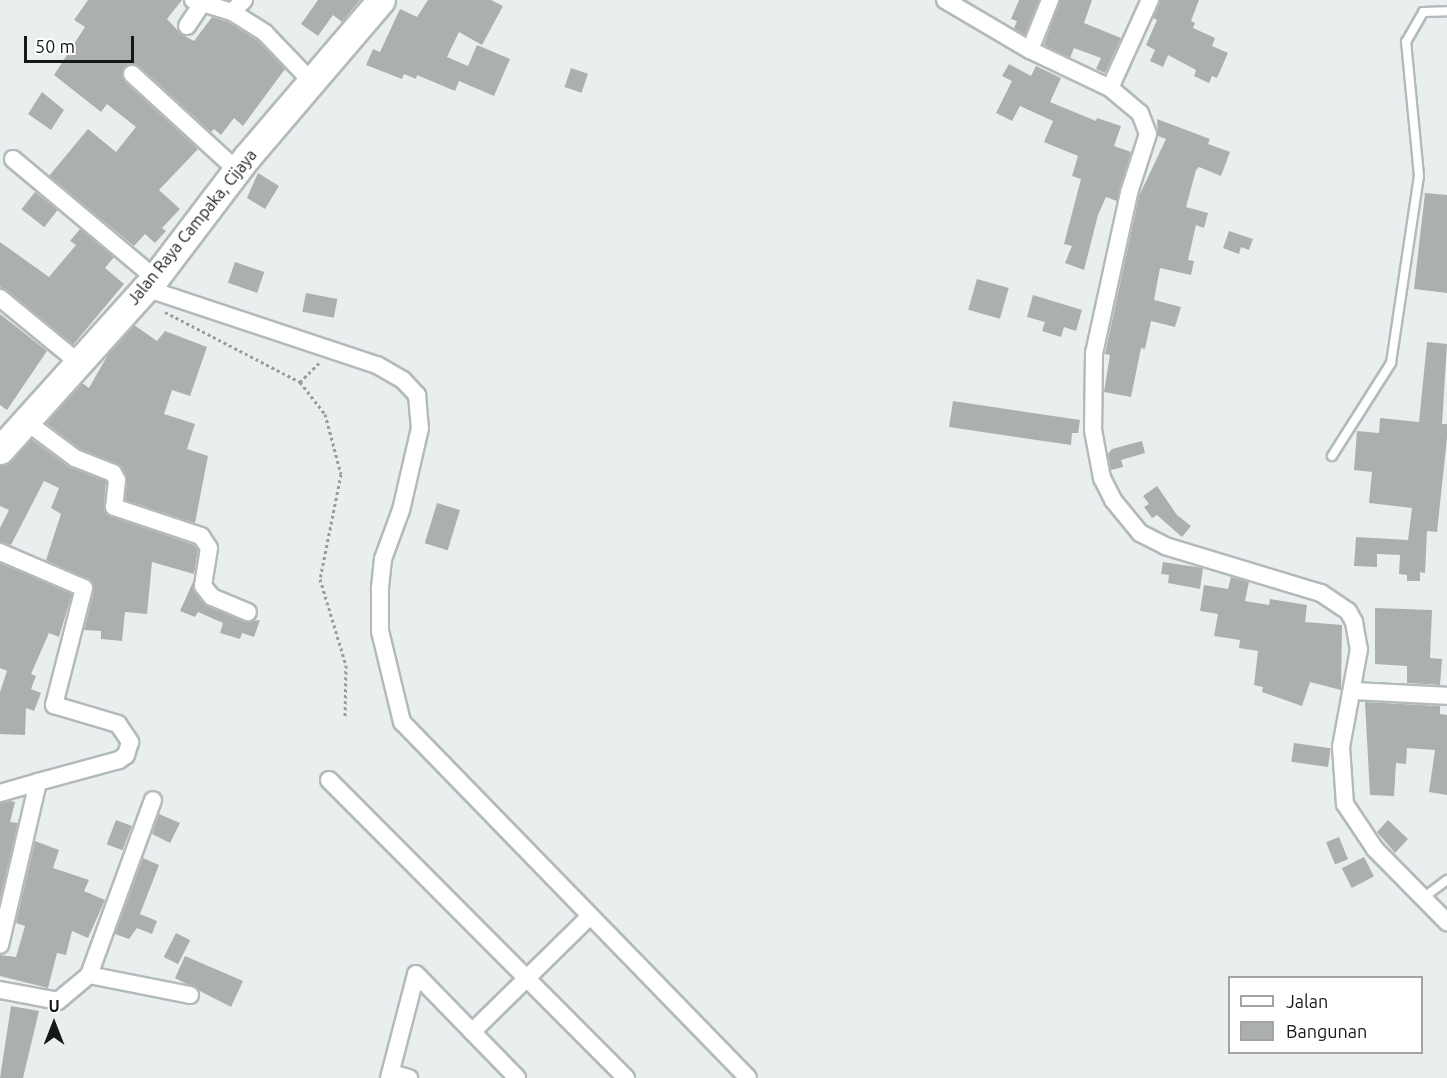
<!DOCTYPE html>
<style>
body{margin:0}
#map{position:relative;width:1447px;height:1078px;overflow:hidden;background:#e9efef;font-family:Ubuntu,sans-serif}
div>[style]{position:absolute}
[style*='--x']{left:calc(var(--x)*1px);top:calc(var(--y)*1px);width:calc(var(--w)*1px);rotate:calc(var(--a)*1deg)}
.building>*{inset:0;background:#abb0af;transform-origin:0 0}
.path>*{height:3px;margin-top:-1.5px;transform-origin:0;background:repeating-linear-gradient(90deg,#989c9c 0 3px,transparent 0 6px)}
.roads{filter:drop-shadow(2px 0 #b4babb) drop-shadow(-2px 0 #b4babb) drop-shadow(0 2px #b4babb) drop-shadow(0 -2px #b4babb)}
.lane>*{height:8px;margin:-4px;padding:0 4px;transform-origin:4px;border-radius:4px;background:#fff}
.street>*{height:16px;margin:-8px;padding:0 8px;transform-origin:8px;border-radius:8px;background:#fff}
.primary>*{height:27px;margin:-13.5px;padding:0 13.5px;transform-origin:13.5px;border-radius:13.5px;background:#fff}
span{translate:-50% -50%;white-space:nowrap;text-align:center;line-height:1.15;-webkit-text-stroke:5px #fff;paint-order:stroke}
.street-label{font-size:16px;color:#161818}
.legend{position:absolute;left:1228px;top:976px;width:195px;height:78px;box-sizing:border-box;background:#fff;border:2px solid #a2a3a3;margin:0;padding:8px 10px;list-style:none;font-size:18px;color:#161818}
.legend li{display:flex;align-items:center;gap:12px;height:30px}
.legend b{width:30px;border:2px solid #a2a3a3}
.north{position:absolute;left:24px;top:994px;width:60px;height:60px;-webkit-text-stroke:4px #fff;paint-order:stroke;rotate:0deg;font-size:16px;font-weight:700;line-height:24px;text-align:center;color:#161818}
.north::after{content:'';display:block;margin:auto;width:21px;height:27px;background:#161818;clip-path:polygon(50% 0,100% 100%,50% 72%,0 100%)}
.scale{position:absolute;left:24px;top:36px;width:110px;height:27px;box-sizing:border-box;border:3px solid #161818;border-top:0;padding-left:8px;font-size:18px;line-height:21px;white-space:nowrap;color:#161818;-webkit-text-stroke:4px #fff;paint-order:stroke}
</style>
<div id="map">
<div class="building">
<i style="clip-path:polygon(88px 0,182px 0,167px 19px,181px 34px,194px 41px,212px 17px,228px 22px,258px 41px,285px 69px,243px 126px,234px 118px,221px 135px,214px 129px,211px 132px,139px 66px,129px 64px,124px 67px,125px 82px,198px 149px,159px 190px,180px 209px,162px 228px,166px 231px,155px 243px,145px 234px,134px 246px,49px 176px,88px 129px,116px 152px,136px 127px,107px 104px,101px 112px,54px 75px,85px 27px,74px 20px)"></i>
<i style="clip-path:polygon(318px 0,360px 0,342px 22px,333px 15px,318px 36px,301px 24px)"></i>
<i style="clip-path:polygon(428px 0,491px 0,503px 6px,482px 45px,459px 32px,447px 57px,468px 66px,477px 45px,510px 59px,494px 96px,459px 81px,455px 91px,417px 75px,416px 79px,404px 74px,402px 79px,366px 65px,373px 49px,380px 52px,400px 9px,417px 17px)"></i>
<i style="clip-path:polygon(1019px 0,1039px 0,1025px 35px,1014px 28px,1017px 21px,1011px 19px)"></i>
<i style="clip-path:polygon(1060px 0,1092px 0,1084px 23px,1121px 38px,1105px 73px,1096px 69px,1101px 58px,1074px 48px,1070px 58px,1044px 45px)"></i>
<i style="clip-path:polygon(1160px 0,1199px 0,1191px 21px,1195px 23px,1193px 28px,1215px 38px,1212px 46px,1228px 53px,1217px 78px,1212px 76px,1209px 83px,1194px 76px,1196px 70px,1168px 55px,1163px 67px,1150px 61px,1155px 50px,1146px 45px,1157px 20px,1153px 18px)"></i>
<i style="clip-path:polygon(1009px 64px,1031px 76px,1036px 66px,1061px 78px,1050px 102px,1096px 121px,1097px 118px,1121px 126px,1114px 146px,1131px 152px,1117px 201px,1106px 197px,1098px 215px,1084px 270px,1065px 263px,1072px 246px,1064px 244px,1081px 179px,1072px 176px,1078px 156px,1044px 142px,1053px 121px,1020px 106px,1012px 121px,996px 113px,1012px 81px,1002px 76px)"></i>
<i style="left:571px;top:68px;width:18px;height:20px;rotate:19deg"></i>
<i style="clip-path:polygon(42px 92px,64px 110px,51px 130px,28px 114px)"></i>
<i style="clip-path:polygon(1157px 119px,1210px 139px,1208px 144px,1230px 152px,1221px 176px,1199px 167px,1196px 170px,1186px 207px,1208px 213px,1204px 228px,1196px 225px,1188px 260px,1194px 261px,1191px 275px,1160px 268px,1154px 300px,1181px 307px,1175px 327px,1151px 321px,1145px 349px,1141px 348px,1131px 397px,1104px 392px,1110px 355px,1105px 354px,1139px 196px,1166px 139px,1158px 136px)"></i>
<i style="clip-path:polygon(258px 173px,279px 186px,265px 209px,247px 198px)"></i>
<i style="left:35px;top:192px;width:29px;height:22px;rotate:38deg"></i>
<i style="clip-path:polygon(1425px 193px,1447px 195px,1447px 293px,1414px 289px)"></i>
<i style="clip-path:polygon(80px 229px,114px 257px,105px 268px,124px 284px,73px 345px,0 287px,0 242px,49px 277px,76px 245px,70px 241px)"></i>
<i style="clip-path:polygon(1229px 231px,1253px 239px,1249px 250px,1241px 247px,1239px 254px,1223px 248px)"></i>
<i style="left:235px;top:262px;width:31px;height:22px;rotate:19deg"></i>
<i style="left:977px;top:279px;width:33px;height:32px;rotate:16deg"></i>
<i style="left:306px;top:293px;width:32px;height:19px;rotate:11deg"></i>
<i style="clip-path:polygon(1033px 295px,1082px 310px,1076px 331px,1064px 327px,1061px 337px,1042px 331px,1045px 322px,1027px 317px)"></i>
<i style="clip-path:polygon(0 314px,47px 351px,7px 410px,0 405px)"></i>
<i style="clip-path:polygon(134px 325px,157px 341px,165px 331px,207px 347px,190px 396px,172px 390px,164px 414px,195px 424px,187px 449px,208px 456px,195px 523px,125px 500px,127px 480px,122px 467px,80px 449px,46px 423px,82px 383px,89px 388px,110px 351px)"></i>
<i style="clip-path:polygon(1427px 342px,1447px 344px,1442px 424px,1447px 424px,1447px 438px,1437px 532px,1427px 531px,1425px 573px,1420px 572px,1420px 581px,1407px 581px,1407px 575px,1399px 574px,1400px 555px,1377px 554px,1377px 567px,1354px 566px,1356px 537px,1408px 540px,1412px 508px,1369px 503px,1372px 472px,1354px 470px,1357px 431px,1379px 433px,1380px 418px,1419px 422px)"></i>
<i style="clip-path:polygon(953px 401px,1080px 420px,1078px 433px,1072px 433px,1071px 445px,949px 427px)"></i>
<i style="clip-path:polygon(31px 439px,69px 467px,106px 481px,104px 506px,107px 515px,194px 545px,198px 550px,194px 574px,152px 562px,147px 614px,125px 612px,122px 641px,101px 639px,101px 631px,84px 630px,94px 591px,92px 582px,46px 560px,61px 514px,51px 508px,59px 488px,44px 481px,11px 545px,0 542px,0 528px,9px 510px,0 506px,0 465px,12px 461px)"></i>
<i style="clip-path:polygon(1142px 441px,1145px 453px,1121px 460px,1123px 467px,1111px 470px,1108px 454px,1112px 449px)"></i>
<i style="clip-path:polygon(1157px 486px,1177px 515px,1191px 526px,1182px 537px,1157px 515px,1152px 518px,1144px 507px,1149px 504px,1143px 496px)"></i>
<i style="left:437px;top:503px;width:24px;height:42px;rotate:17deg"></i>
<i style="clip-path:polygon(1163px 562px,1203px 568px,1200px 589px,1168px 583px,1169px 575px,1161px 574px)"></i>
<i style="clip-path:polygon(0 563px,72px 594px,59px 637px,49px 633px,31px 674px,36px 676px,31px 689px,41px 693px,34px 711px,26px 708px,25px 735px,0 734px,0 692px,7px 671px,0 668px)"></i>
<i style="clip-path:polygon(1231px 577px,1249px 582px,1245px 601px,1269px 605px,1270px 599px,1307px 605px,1305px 622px,1342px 625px,1341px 690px,1310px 682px,1302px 706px,1262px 692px,1263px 687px,1254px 685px,1258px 651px,1239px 648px,1240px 640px,1214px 636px,1218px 614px,1200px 611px,1204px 585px,1228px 589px)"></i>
<i style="clip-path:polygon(193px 582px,195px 592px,207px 606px,245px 622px,260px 620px,254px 637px,242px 633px,240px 639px,220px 633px,223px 623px,198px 612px,195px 617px,180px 611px)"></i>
<i style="clip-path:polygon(1375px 608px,1432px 610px,1430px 658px,1442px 659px,1440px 685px,1407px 683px,1407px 666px,1375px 664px)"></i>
<i style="clip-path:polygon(1365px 702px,1440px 706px,1440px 714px,1447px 715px,1447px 795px,1429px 792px,1435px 750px,1407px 748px,1406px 764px,1396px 763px,1394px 796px,1370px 795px)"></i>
<i style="left:1294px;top:743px;width:37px;height:19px;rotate:8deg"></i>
<i style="clip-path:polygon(10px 801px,15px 802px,10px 822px,18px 823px,0 899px,0 803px)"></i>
<i style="clip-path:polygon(159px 814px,180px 823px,170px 843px,152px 834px)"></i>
<i style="left:116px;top:820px;width:17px;height:26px;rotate:21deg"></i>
<i style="clip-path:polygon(1388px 820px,1408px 839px,1395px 853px,1377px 832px)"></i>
<i style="left:1339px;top:837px;width:24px;height:14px;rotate:68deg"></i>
<i style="clip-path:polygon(35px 841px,59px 850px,53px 868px,89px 880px,84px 891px,105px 900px,88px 938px,72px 931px,66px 955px,57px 953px,48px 988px,0 976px,0 955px,16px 957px,25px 926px,16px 923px)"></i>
<i style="left:1364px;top:857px;width:22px;height:25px;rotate:63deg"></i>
<i style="clip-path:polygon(143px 858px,159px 865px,140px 914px,157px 921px,152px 934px,137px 928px,129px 939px,115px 934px)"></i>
<i style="left:176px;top:933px;width:16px;height:27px;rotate:27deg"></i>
<i style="clip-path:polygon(185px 956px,243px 981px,231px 1007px,175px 978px)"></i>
<i style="clip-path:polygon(11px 1006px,39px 1011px,23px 1078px,0 1078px)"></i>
</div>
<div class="path">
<i style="--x:165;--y:312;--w:152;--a:27.4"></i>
<i style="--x:300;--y:382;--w:41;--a:52"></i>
<i style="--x:325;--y:414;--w:62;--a:75.1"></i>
<i style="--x:341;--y:474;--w:107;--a:101.3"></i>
<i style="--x:320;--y:579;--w:90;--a:73.2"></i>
<i style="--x:346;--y:665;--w:52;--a:91.1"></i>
<i style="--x:300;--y:382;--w:28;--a:-45"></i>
</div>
<div class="roads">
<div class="lane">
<i style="--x:1332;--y:456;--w:110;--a:-57.6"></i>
<i style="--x:1391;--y:363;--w:189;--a:-81.5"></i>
<i style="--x:1419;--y:176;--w:135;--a:-95.5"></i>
<i style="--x:1406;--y:42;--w:34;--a:-60"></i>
<i style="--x:1423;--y:12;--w:24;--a:-2"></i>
<i style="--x:1423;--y:898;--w:30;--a:-37"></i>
</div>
<div class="street">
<i style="--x:193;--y:0;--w:41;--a:17.1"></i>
<i style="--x:244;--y:0;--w:17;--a:135"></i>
<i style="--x:232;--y:12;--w:39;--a:32"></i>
<i style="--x:265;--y:33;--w:65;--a:46.2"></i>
<i style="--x:945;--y:0;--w:99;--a:30.5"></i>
<i style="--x:1030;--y:50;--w:89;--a:25.4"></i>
<i style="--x:1110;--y:88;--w:39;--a:40"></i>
<i style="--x:1140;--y:113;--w:22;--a:69"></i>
<i style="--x:1148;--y:134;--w:62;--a:107.9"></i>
<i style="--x:1129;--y:193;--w:164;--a:102.3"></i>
<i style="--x:1094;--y:353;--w:77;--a:90.7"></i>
<i style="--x:1093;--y:430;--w:49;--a:79.4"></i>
<i style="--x:1102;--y:478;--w:25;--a:63"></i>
<i style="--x:1113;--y:500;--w:43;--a:50.7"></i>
<i style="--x:1140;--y:533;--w:28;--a:27"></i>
<i style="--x:1165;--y:546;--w:163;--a:16.8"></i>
<i style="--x:1321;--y:593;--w:32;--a:34"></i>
<i style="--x:1348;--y:611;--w:13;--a:61"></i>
<i style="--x:1354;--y:622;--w:27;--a:80"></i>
<i style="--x:1359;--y:649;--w:100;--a:100.4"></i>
<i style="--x:1341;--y:747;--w:57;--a:86"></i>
<i style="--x:1345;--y:804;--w:54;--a:56.3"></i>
<i style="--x:1375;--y:849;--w:103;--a:45.4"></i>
<i style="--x:187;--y:26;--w:25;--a:-56"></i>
<i style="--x:1030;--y:50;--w:54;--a:-68.2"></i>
<i style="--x:132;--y:74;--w:144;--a:42.5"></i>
<i style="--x:1110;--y:88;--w:97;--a:-65.6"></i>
<i style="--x:13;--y:159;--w:185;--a:40"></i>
<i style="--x:145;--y:288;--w:244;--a:18.4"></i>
<i style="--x:377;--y:365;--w:30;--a:30"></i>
<i style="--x:403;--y:380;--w:21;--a:47"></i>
<i style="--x:417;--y:395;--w:33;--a:85"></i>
<i style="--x:420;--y:428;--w:84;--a:103"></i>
<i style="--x:401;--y:510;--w:52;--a:110.2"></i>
<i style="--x:383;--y:559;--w:31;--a:96"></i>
<i style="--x:380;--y:590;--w:41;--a:90"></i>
<i style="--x:380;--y:631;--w:94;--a:76.4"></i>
<i style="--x:402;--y:722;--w:496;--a:45.8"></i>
<i style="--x:0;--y:298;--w:102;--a:39.4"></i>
<i style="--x:28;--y:423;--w:59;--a:36.7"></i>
<i style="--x:75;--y:458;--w:41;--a:21.5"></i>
<i style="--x:113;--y:473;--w:8;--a:60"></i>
<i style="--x:117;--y:480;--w:27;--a:96"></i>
<i style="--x:114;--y:507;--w:92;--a:18.4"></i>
<i style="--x:201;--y:536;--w:14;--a:56"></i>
<i style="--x:209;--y:548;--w:38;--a:99"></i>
<i style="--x:203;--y:586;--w:14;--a:51"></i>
<i style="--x:212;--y:597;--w:39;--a:23"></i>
<i style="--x:0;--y:552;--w:91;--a:23.2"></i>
<i style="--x:84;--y:588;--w:121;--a:104.4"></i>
<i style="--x:54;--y:705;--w:67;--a:16.5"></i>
<i style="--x:118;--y:724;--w:22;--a:56"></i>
<i style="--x:130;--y:742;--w:14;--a:107"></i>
<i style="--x:126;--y:755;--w:9;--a:144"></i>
<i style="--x:119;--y:760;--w:84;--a:164.8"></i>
<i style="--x:1353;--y:691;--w:94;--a:3"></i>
<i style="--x:329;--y:780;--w:421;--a:45.1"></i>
<i style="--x:0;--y:793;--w:40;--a:-16"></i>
<i style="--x:38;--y:782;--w:167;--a:103.1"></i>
<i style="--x:416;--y:974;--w:145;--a:45.8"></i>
<i style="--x:89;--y:975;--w:103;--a:11.2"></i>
<i style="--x:0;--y:990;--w:59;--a:10.7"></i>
<i style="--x:58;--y:1001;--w:40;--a:-40"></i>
<i style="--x:89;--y:975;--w:186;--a:-69.9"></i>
<i style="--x:472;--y:1032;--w:165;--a:-44.5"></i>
<i style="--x:391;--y:1073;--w:19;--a:16"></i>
<i style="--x:389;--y:1078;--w:107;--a:-75.4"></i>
</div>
<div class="primary">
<i style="--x:0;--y:450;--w:232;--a:-48"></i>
<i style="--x:155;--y:278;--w:152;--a:-52.8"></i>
<i style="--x:247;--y:157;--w:206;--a:-49.5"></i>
</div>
</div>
<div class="street-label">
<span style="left:192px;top:227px;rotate:-51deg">Jalan Raya Campaka, Cijaya</span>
</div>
<ul class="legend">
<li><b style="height:8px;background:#fff"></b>Jalan</li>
<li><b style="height:16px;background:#abb0af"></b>Bangunan</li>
</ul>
<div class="north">U</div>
<div class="scale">50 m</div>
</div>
